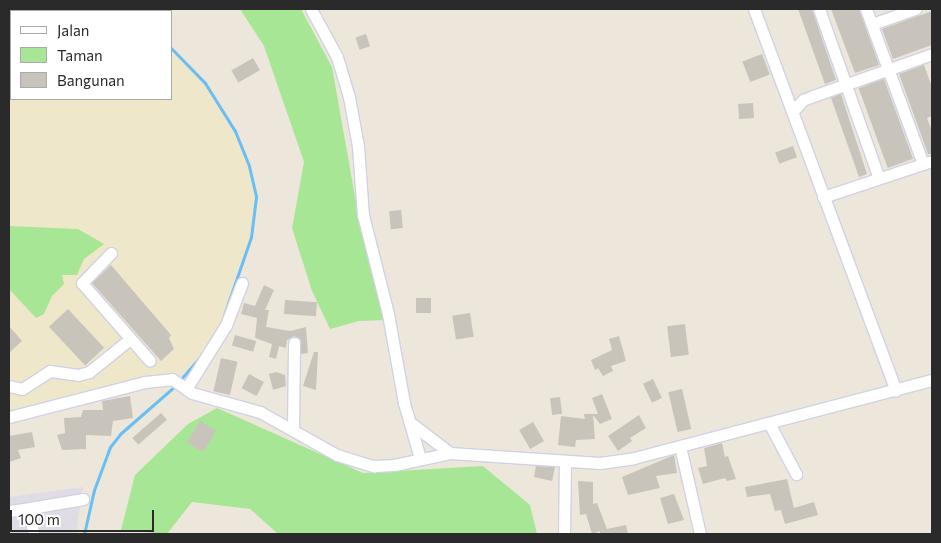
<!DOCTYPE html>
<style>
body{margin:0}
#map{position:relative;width:941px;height:543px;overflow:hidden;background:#ede7db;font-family:Commissioner,sans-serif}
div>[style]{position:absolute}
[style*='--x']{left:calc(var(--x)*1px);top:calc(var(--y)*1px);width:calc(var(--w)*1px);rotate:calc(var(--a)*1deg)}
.industrial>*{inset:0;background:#dfdce5}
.education>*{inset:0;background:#efe7c9}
.green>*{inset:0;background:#a7e695}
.stream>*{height:3px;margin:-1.5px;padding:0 1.5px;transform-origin:1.5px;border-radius:1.5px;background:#69bff4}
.building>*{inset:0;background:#c8c4bb;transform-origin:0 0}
.roads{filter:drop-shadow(1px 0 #d0d2e3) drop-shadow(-1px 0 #d0d2e3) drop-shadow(0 1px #d0d2e3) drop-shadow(0 -1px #d0d2e3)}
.minor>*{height:11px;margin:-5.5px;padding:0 5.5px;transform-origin:5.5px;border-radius:5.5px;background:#fff}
span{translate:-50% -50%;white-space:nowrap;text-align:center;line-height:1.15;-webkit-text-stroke:4px #fff;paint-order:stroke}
.frame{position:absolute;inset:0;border:10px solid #2a2a2a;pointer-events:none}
.legend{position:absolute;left:10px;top:10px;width:162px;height:90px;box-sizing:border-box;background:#fff;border:1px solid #aaa;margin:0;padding:6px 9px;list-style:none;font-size:15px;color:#2a2a2a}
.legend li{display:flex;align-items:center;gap:10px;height:25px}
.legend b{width:25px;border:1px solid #aaa}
.scale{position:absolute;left:10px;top:510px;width:144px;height:22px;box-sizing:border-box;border:2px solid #2a2a2a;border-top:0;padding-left:6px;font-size:15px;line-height:18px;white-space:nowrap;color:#2a2a2a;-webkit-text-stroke:4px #fff;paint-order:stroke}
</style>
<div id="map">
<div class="industrial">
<i style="clip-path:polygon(83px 487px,76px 534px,9px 534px,9px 497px)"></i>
</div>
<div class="education">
<i style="clip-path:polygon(9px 9px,111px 11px,11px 11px,11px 99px,171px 99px,171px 48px,205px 83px,235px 131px,249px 166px,256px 197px,251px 237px,235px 275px,222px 324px,190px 370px,9px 412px)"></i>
</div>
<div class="green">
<i style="clip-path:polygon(240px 9px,301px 9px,332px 67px,359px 219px,388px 320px,359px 321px,330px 329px,312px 291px,292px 228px,304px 162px,264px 46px)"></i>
<i style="clip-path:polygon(9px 226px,78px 229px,104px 244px,84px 259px,77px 275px,62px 275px,64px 284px,52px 296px,44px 314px,36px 318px,9px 289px)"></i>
<i style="clip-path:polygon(217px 408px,363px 473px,483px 466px,530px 505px,537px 534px,278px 534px,250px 509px,192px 502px,167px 534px,121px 530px,135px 475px,188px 424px)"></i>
</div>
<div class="stream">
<i style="--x:109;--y:9;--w:3;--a:45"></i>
<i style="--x:171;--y:48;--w:49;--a:45.8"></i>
<i style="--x:205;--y:83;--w:57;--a:58"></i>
<i style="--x:235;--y:131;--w:38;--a:68"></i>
<i style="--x:249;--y:166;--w:32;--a:77"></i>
<i style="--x:256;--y:197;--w:40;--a:97.1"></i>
<i style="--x:251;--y:237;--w:83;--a:109.1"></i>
<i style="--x:180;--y:380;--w:29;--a:-49"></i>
<i style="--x:84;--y:534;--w:45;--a:-77.2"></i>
<i style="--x:94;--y:490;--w:46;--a:-69.6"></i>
<i style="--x:110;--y:447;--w:16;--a:-52"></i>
<i style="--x:120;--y:434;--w:74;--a:-41.2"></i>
</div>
<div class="building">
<i style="clip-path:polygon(798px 9px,812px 9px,836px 80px,825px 84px)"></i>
<i style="clip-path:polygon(831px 9px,859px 9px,879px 65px,855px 73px)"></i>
<i style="clip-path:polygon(932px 11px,932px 45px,893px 59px,882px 29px)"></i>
<i style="left:366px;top:34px;width:13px;height:11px;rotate:72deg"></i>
<i style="left:762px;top:54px;width:22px;height:21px;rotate:69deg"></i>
<i style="left:253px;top:58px;width:14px;height:25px;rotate:60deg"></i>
<i style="clip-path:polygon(924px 65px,932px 87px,932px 116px,927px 118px,932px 131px,932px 154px,928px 154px,899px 74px)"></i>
<i style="left:884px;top:79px;width:85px;height:27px;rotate:70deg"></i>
<i style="clip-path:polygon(841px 94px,867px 174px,859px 177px,831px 98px)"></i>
<i style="left:753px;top:103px;width:15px;height:15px;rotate:86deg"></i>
<i style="left:793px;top:146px;width:12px;height:19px;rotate:70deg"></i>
<i style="left:401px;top:210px;width:18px;height:12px;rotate:84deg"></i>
<i style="clip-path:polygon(111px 265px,171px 335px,169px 338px,174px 349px,161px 361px,92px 283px)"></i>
<i style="clip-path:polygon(264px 285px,274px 290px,265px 310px,269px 310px,266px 327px,290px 331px,306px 327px,308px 353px,301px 354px,301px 340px,294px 336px,287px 340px,286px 348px,279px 346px,276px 359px,269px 357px,272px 344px,255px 338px,257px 318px,241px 314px,244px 303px,255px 306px)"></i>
<i style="left:416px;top:298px;width:15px;height:15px"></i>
<i style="left:285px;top:300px;width:32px;height:14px;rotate:4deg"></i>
<i style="left:68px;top:309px;width:53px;height:26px;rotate:47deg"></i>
<i style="left:470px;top:313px;width:24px;height:18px;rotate:81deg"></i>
<i style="left:685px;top:324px;width:31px;height:18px;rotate:83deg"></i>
<i style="clip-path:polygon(9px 326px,22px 341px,9px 353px)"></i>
<i style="left:235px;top:335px;width:22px;height:11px;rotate:16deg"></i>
<i style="clip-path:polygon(619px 336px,626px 361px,611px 366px,613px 371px,603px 376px,598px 368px,595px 370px,591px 360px,612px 350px,609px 339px)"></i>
<i style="clip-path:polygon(314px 352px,318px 352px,316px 390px,303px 386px)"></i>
<i style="left:221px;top:358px;width:17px;height:34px;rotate:13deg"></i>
<i style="clip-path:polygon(276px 372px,285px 375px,286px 386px,273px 390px,269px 374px)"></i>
<i style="left:249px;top:374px;width:17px;height:16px;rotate:28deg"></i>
<i style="left:653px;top:379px;width:21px;height:11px;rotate:65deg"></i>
<i style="left:682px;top:389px;width:41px;height:14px;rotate:77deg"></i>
<i style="clip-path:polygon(602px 394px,612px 419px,600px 424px,593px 415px,595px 439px,576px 440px,575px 447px,558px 445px,561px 416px,585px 419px,584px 414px,598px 414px,592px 398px)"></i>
<i style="clip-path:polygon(130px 396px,133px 418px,113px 421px,111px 436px,86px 435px,86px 449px,62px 450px,57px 435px,65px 433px,64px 418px,81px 417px,83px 410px,103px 410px,102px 401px)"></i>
<i style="left:560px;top:397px;width:17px;height:10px;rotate:83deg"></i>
<i style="left:161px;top:413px;width:9px;height:38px;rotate:49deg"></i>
<i style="clip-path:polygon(639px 415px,646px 428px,630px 438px,632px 441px,618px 451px,608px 436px)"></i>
<i style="left:200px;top:421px;width:19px;height:25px;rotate:32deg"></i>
<i style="left:533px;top:422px;width:22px;height:16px;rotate:60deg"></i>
<i style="clip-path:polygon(32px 432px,35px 447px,18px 450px,21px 458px,9px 462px,9px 436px)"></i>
<i style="clip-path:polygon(722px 443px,725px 457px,728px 456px,736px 479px,727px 481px,725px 478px,703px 484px,698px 468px,707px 466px,704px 448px)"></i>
<i style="clip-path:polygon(674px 455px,677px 473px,656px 476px,660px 488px,628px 495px,622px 477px)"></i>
<i style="clip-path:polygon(536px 466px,555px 467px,552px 481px,534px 477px)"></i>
<i style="clip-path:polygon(787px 479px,794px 508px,814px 502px,818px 515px,785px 524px,781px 510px,775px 511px,770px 494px,747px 497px,745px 487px)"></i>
<i style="clip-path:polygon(578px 481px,593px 482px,593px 504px,597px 503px,607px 529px,626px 525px,628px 534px,600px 534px,600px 531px,592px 534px,586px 514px,580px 515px)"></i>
<i style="clip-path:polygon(674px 494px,684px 520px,668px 524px,660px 498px)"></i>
</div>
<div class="roads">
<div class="minor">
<i style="--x:311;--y:9;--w:55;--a:61.6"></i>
<i style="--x:337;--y:57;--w:42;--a:73.3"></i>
<i style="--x:349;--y:97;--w:50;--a:79.6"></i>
<i style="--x:358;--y:146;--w:69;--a:85.9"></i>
<i style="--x:363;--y:215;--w:102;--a:75.8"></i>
<i style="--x:388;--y:314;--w:90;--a:79.8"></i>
<i style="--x:404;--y:403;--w:57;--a:73.8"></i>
<i style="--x:754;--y:9;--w:407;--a:69.6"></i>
<i style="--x:819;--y:9;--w:179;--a:70.5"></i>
<i style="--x:866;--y:9;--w:165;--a:69.8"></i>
<i style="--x:872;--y:24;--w:46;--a:-19.2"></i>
<i style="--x:793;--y:111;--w:15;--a:-48"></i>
<i style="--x:803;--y:100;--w:11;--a:-22"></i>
<i style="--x:813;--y:96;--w:126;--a:-19.4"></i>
<i style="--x:823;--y:197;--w:115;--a:-18.3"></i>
<i style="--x:111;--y:253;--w:42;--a:134"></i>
<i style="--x:82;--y:283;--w:103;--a:48.9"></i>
<i style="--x:9;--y:386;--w:13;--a:13"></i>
<i style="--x:22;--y:389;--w:33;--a:-33"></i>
<i style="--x:50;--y:371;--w:28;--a:8"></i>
<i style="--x:78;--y:375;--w:11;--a:-15"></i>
<i style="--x:89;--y:372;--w:53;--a:-38.8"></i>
<i style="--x:186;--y:389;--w:75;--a:-58"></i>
<i style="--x:226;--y:325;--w:45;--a:-69.1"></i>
<i style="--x:9;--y:417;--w:140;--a:-14.4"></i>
<i style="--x:145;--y:382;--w:27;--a:-6"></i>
<i style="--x:172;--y:379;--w:24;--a:35"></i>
<i style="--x:192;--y:393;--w:71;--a:15.6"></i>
<i style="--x:260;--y:412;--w:88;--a:29.2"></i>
<i style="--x:337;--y:455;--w:39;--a:17"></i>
<i style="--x:374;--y:466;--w:20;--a:-3"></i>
<i style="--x:394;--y:465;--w:57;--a:-12.1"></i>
<i style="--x:450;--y:453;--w:150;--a:3.8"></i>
<i style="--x:600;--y:463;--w:34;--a:-8"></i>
<i style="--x:634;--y:458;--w:308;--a:-14.7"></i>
<i style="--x:769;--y:423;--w:58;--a:62.1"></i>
<i style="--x:412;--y:424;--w:48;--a:37.3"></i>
<i style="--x:293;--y:430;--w:87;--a:-89.3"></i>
<i style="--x:680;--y:446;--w:90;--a:77.2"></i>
<i style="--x:30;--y:508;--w:54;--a:-9.6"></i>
<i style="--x:9;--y:511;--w:21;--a:-8"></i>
<i style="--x:30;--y:508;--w:26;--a:83"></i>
<i style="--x:564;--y:534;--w:72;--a:-89.2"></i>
</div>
</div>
<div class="frame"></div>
<ul class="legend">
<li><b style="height:6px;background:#fff"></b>Jalan</li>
<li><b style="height:14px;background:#a7e695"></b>Taman</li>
<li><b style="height:14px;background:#c8c4bb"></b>Bangunan</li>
</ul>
<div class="scale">100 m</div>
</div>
